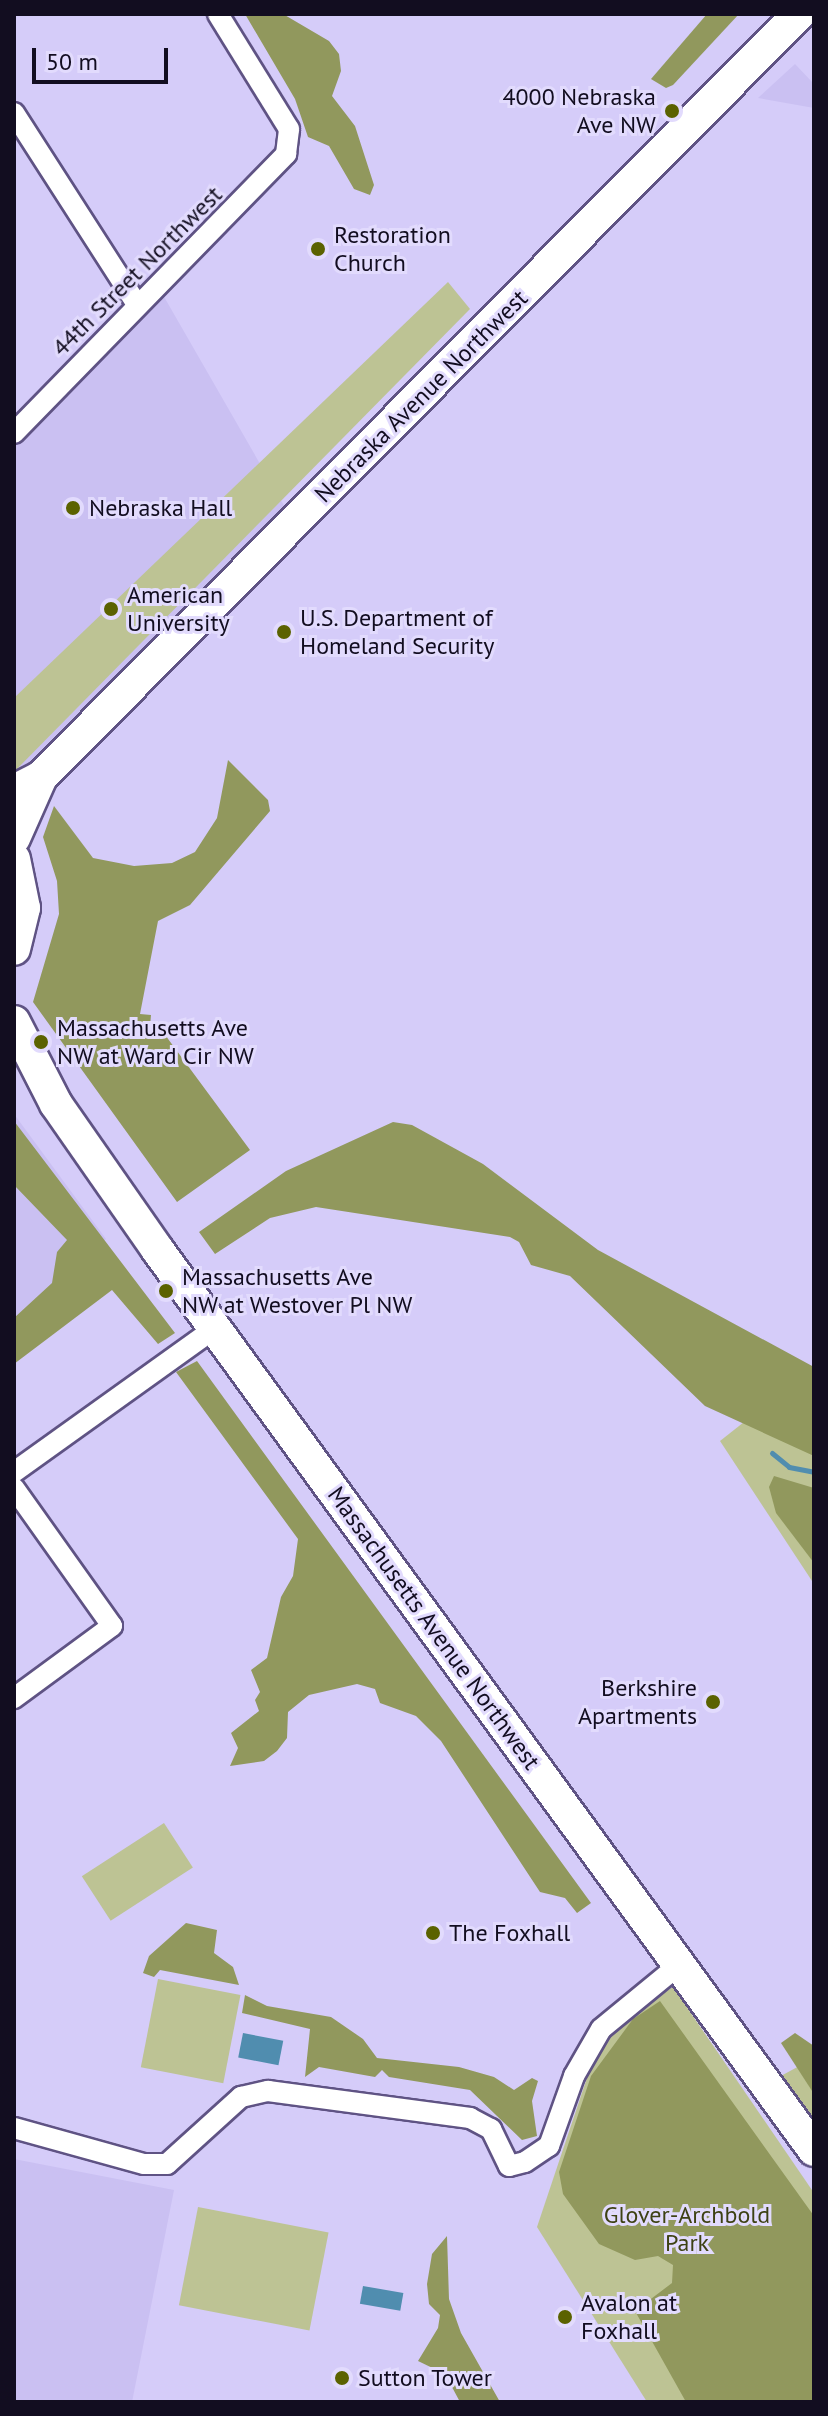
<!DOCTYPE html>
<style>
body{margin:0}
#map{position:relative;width:828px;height:2416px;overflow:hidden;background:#d5ccf9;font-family:"PT Sans",sans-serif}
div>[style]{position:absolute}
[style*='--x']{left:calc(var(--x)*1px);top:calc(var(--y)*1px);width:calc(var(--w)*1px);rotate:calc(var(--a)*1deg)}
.built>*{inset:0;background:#cac0f2}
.green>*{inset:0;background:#bdc394;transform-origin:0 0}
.forest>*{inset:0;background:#91985d}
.water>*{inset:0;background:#508daf;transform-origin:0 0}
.stream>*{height:5px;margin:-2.5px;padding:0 2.5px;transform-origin:2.5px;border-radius:2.5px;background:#508daf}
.roads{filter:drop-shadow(2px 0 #5f5384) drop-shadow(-2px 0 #5f5384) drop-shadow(0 2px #5f5384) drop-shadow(0 -2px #5f5384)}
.street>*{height:20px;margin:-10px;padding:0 10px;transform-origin:10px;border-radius:10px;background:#fff}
.primary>*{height:32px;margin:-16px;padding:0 16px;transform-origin:16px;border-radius:16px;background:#fff}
.dots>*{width:22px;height:22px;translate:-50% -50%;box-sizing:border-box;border:4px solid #e2dbfd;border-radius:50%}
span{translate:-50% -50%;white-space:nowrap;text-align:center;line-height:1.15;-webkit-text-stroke:6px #e2dbfd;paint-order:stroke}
.poi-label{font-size:24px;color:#120d20}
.right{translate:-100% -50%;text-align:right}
.left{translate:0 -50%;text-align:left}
.street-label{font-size:24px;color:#120d20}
.park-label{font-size:24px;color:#3d4113}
.frame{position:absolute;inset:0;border:16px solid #120d20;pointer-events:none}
.scale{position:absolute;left:32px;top:48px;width:136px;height:36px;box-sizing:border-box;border:4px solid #120d20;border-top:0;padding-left:10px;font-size:24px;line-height:28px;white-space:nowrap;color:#120d20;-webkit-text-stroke:6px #e2dbfd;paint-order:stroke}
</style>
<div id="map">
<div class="built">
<i style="clip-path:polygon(795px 64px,814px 84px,814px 108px,758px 98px)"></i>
<i style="clip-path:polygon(163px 295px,294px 523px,14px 808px,14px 441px)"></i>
<i style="clip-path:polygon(14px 1114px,106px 1239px,14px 1334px)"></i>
<i style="clip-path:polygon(14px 2159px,174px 2190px,132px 2402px,14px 2402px)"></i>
</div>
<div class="green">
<i style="clip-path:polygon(448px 282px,470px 309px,14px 772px,14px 698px)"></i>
<i style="clip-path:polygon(814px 1367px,814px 1584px,720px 1441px)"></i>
<i style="left:164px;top:1823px;width:53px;height:98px;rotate:57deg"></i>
<i style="left:158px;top:1979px;width:84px;height:90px;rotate:11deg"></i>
<i style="clip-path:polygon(673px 1987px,814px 2193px,814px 2402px,647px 2402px,537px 2227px,595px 2054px,613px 2026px)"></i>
<i style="clip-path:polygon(814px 2058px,814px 2123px,779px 2077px)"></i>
<i style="left:198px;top:2207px;width:133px;height:100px;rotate:11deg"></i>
</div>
<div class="forest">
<i style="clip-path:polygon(245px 14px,283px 14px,329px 41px,339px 54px,341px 71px,332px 96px,355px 126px,374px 185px,370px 195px,354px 189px,329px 146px,308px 137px,295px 99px)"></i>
<i style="clip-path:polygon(707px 14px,739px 14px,673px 85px,666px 88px,651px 79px)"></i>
<i style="clip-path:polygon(228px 760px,268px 800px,270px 811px,190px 905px,158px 921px,140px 1014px,151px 1015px,150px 1027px,160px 1028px,250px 1150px,177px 1202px,33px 1002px,59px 914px,57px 881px,43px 837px,54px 806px,93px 858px,134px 866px,172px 863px,195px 852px,217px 818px)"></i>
<i style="clip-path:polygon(14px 1121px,175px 1333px,158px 1344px,112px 1290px,14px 1364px,14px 1318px,52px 1283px,57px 1252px,67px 1240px,14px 1185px)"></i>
<i style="clip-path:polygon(393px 1122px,412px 1125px,483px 1164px,598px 1250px,814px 1367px,814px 1456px,705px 1406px,570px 1276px,531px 1265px,519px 1242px,510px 1237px,316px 1207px,270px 1218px,215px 1254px,199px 1232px,286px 1171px)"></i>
<i style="clip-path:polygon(197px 1361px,591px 1903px,577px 1913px,565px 1898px,540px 1892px,441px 1741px,416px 1716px,380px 1703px,375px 1689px,357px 1684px,309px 1695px,288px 1712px,287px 1738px,277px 1751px,264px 1761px,230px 1766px,238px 1748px,231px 1733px,259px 1711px,255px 1700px,260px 1692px,251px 1670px,267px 1658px,281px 1597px,293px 1576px,298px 1539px,176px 1372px)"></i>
<i style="clip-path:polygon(774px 1476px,814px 1488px,814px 1563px,776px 1513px,769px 1487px)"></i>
<i style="clip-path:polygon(186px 1923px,217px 1930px,214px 1953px,233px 1967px,239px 1985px,160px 1970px,154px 1977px,143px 1973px,149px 1956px)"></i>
<i style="clip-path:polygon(245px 1995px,267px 2006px,331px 2017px,363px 2039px,377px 2058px,459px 2067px,494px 2077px,514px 2090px,532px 2078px,538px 2081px,532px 2101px,537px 2136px,522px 2140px,470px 2090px,389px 2077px,382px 2070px,375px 2077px,319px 2067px,305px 2077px,310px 2029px,242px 2013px)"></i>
<i style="clip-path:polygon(660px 2001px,814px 2216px,814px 2402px,686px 2402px,635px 2311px,672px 2283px,673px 2265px,658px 2256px,635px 2260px,599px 2244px,563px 2194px,559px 2172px,591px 2076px,633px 2019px)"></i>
<i style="clip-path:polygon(795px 2033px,814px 2046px,814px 2094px,781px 2043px)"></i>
<i style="clip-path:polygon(447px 2236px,449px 2299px,461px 2333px,500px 2402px,460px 2402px,445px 2374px,418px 2361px,438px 2328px,440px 2315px,429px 2304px,427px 2284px,432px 2254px)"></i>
</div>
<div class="water">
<i style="left:243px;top:2033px;width:41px;height:25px;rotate:11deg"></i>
<i style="left:363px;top:2286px;width:41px;height:18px;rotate:10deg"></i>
</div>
<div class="stream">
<i style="--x:772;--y:1453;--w:22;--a:39"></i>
<i style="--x:789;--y:1467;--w:25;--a:11"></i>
</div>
<div class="roads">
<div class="street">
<i style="--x:14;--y:113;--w:229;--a:57.3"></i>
<i style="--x:14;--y:433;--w:390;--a:-45.7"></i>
<i style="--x:286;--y:154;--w:25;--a:-83"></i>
<i style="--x:289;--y:129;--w:135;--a:-121.7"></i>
<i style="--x:14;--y:1472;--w:247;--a:-35.6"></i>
<i style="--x:14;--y:1488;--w:169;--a:54.6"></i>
<i style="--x:112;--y:1626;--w:122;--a:143.7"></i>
<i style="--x:14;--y:2128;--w:135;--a:15.5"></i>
<i style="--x:144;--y:2164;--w:23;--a:0"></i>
<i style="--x:167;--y:2164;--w:100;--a:-42.2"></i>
<i style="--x:241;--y:2097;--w:28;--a:-13"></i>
<i style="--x:268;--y:2091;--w:204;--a:7.6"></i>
<i style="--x:470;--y:2118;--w:24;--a:28"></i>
<i style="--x:491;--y:2129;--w:41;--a:64.1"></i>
<i style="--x:509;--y:2166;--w:16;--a:-14"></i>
<i style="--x:525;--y:2162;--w:29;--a:-34"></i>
<i style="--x:549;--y:2146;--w:74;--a:-70.3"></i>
<i style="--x:574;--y:2076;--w:54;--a:-60.1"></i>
<i style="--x:601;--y:2029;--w:102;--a:-39.4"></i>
</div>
<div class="primary">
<i style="--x:14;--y:791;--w:30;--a:-27"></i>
<i style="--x:41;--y:777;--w:1076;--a:-45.19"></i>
<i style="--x:14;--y:838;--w:67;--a:-66.1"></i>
<i style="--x:14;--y:859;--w:50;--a:78.5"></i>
<i style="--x:24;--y:908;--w:42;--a:103.7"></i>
<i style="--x:14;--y:1022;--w:92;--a:62.9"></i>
<i style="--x:56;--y:1104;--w:177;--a:55.1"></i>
<i style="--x:157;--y:1249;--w:1115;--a:53.9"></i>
</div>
</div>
<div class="dots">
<i style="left:672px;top:111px;background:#5b6200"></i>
<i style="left:318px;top:249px;background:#5b6200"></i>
<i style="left:73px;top:508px;background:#5b6200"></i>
<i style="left:111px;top:609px;background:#5b6200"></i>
<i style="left:284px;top:632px;background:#5b6200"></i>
<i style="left:41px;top:1042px;background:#5b6200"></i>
<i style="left:166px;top:1291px;background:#5b6200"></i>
<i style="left:713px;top:1702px;background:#5b6200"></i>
<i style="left:433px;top:1933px;background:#5b6200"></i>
<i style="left:565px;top:2317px;background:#5b6200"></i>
<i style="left:342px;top:2378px;background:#5b6200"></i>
</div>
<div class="poi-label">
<span class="right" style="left:656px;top:111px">4000 Nebraska<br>Ave NW</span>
<span class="left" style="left:334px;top:249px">Restoration<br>Church</span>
<span class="left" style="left:89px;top:508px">Nebraska Hall</span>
<span class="left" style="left:127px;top:609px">American<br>University</span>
<span class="left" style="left:300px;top:632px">U.S. Department of<br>Homeland Security</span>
<span class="left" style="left:57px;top:1042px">Massachusetts Ave<br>NW at Ward Cir NW</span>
<span class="left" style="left:182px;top:1291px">Massachusetts Ave<br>NW at Westover Pl NW</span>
<span class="right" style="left:697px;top:1702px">Berkshire<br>Apartments</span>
<span class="left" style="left:449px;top:1933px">The Foxhall</span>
<span class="left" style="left:581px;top:2317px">Avalon at<br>Foxhall</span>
<span class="left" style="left:358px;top:2378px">Sutton Tower</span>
</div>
<div class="street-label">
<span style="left:137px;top:271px;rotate:-45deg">44th Street Northwest</span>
<span style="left:421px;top:396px;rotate:-45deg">Nebraska Avenue Northwest</span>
<span style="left:434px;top:1628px;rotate:54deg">Massachusetts Avenue Northwest</span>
</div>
<div class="park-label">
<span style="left:687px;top:2229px">Glover-Archbold<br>Park</span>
</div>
<div class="frame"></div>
<div class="scale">50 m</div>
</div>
